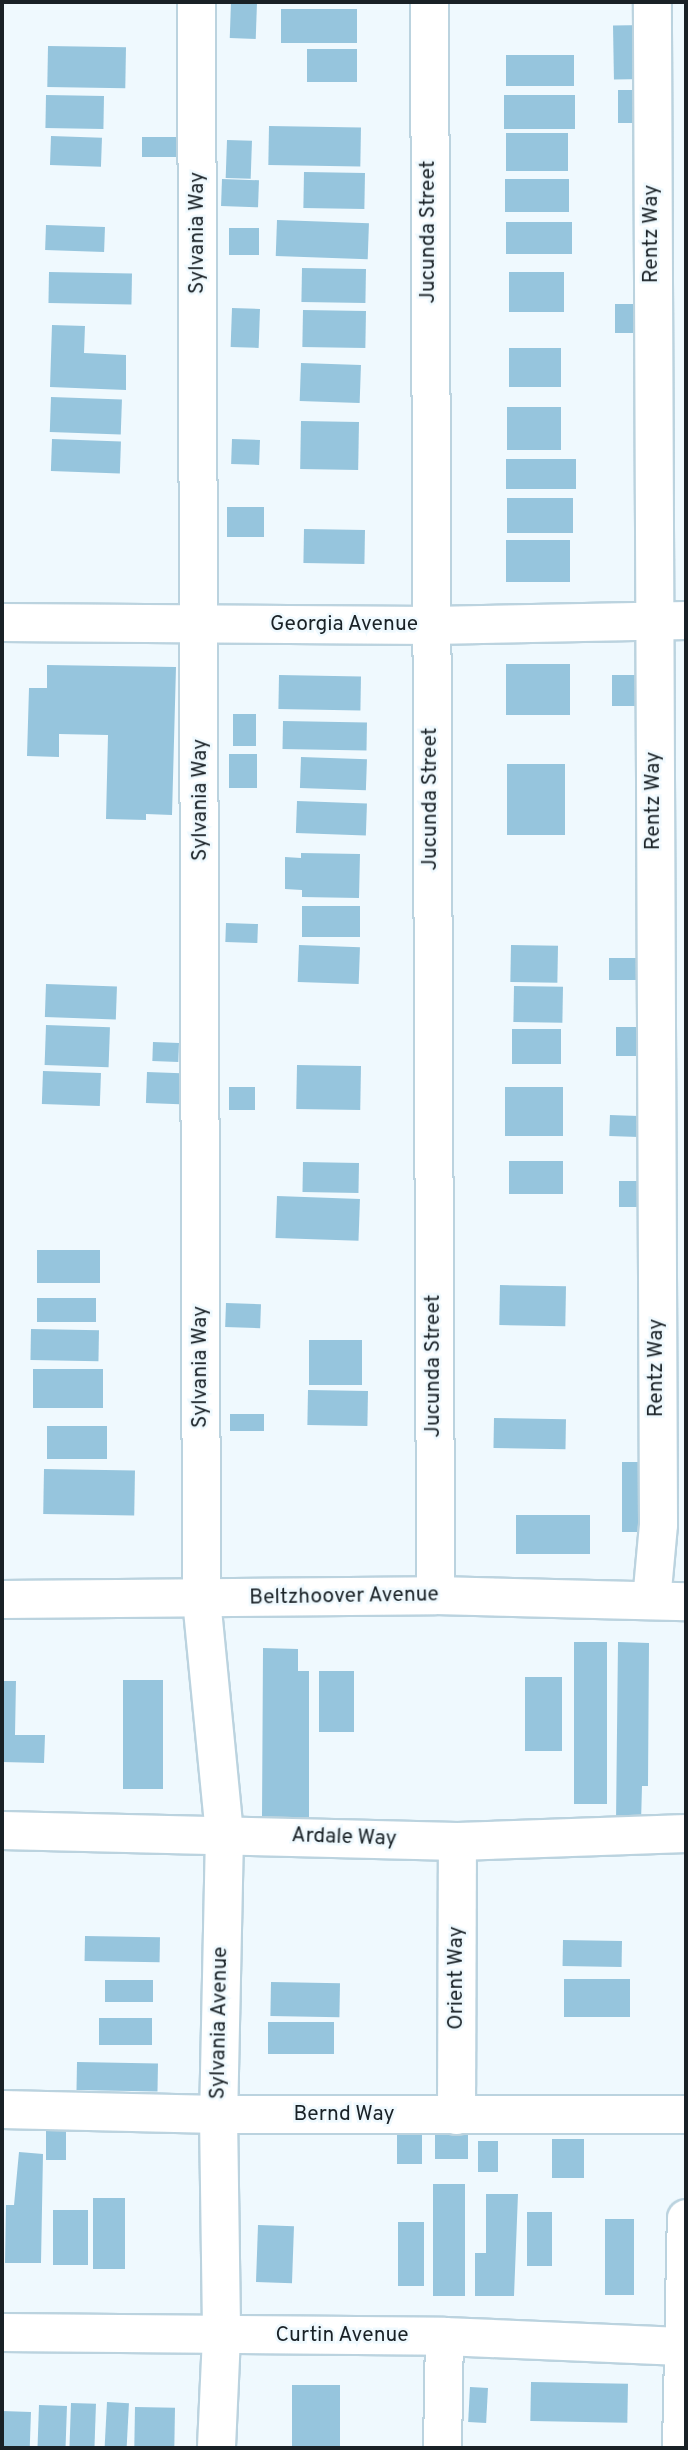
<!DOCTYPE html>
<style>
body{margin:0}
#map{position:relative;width:688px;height:2450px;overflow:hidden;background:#eff9fe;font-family:Overpass,sans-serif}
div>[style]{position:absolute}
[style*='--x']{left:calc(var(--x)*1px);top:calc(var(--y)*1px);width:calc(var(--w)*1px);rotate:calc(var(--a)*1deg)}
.building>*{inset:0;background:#96c5dd;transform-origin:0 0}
.roads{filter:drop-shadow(2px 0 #bbd3df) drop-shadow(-2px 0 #bbd3df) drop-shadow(0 2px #bbd3df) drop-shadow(0 -2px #bbd3df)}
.minor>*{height:37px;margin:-18.5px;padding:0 18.5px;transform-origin:18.5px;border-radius:18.5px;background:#fff}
span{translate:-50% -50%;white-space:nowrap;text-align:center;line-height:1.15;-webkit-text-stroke:5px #eff9fe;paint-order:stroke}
.street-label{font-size:21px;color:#192126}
.frame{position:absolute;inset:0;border:4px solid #192126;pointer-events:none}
</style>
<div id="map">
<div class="building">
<i style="left:231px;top:2px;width:26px;height:36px;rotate:2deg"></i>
<i style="left:281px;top:9px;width:76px;height:34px"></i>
<i style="left:646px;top:25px;width:54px;height:33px;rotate:89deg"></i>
<i style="left:48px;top:46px;width:78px;height:41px;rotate:1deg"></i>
<i style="left:307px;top:49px;width:50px;height:33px"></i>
<i style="left:506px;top:55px;width:68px;height:31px"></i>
<i style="left:618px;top:90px;width:27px;height:33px"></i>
<i style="left:46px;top:95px;width:58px;height:33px;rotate:1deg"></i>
<i style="left:504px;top:95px;width:71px;height:34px"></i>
<i style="left:269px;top:126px;width:92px;height:39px;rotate:1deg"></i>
<i style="left:568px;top:133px;width:38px;height:62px;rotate:90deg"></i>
<i style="left:51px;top:136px;width:51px;height:29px;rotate:2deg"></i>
<i style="left:142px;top:137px;width:35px;height:20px"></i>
<i style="left:227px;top:140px;width:25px;height:38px;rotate:2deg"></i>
<i style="left:304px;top:172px;width:61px;height:36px;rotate:1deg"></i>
<i style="left:222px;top:179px;width:37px;height:27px;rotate:2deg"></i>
<i style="left:505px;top:179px;width:64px;height:33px"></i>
<i style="left:277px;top:220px;width:92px;height:36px;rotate:2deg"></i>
<i style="left:506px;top:222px;width:66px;height:32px"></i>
<i style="left:46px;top:225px;width:59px;height:25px;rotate:2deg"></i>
<i style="left:229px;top:228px;width:30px;height:27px"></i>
<i style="left:302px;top:268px;width:64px;height:34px;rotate:1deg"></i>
<i style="left:49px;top:272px;width:83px;height:31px;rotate:1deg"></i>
<i style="left:509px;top:272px;width:55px;height:40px"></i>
<i style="left:615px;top:304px;width:28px;height:29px"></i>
<i style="left:232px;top:308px;width:28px;height:39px;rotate:2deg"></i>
<i style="left:303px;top:310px;width:63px;height:37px;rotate:1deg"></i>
<i style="clip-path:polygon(52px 325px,85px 326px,84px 353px,126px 355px,126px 390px,50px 387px)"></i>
<i style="left:509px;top:348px;width:52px;height:39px"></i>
<i style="left:301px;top:363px;width:60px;height:38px;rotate:2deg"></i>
<i style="left:51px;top:397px;width:71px;height:35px;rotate:2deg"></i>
<i style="left:507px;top:407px;width:54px;height:43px"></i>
<i style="left:301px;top:421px;width:58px;height:48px;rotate:1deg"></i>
<i style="left:52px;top:439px;width:69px;height:32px;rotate:2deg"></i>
<i style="left:232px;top:439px;width:28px;height:25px;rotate:2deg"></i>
<i style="left:506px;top:459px;width:70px;height:30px"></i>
<i style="left:507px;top:498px;width:66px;height:35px"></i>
<i style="left:227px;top:507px;width:37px;height:30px"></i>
<i style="left:304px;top:529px;width:61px;height:34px;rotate:1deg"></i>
<i style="left:506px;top:540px;width:64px;height:42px"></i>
<i style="left:506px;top:664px;width:64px;height:51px"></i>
<i style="clip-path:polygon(47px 665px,176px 667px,172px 815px,146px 814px,146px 820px,106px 819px,108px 735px,59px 734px,59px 757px,27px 756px,29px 688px,47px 688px)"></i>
<i style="left:279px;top:675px;width:82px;height:34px;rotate:1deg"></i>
<i style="left:612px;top:675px;width:34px;height:31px"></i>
<i style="left:233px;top:714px;width:23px;height:32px"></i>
<i style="left:283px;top:721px;width:84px;height:28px;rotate:1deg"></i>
<i style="left:229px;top:754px;width:28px;height:34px"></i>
<i style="left:301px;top:757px;width:66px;height:31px;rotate:2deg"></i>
<i style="left:507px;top:764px;width:58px;height:71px"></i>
<i style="left:297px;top:801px;width:70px;height:32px;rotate:2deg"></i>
<i style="clip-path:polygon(301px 853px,360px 854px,359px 898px,302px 897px,302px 890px,285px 889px,285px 857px,301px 858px)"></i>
<i style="left:302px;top:906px;width:58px;height:31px"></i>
<i style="left:226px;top:923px;width:32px;height:19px;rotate:2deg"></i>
<i style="left:299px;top:945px;width:61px;height:37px;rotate:2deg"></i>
<i style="left:511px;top:945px;width:47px;height:37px;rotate:1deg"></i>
<i style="left:609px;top:958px;width:35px;height:22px"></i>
<i style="left:46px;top:984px;width:71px;height:33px;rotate:2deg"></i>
<i style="left:514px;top:986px;width:49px;height:36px;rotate:1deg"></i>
<i style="left:46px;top:1025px;width:64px;height:40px;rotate:2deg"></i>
<i style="left:616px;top:1027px;width:28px;height:29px"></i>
<i style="left:512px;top:1029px;width:49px;height:35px"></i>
<i style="left:153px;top:1042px;width:26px;height:19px;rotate:2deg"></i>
<i style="left:297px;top:1065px;width:64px;height:44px;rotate:1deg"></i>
<i style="left:43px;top:1071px;width:58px;height:33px;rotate:2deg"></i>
<i style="left:147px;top:1072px;width:34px;height:31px;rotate:2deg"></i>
<i style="left:229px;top:1087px;width:26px;height:23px"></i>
<i style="left:505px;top:1087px;width:58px;height:49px"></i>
<i style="left:610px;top:1115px;width:29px;height:21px;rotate:2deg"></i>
<i style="left:509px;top:1161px;width:54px;height:33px"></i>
<i style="left:303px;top:1162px;width:56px;height:30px;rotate:1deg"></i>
<i style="left:619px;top:1181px;width:24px;height:26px"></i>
<i style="left:277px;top:1196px;width:83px;height:42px;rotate:2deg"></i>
<i style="left:37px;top:1250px;width:63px;height:33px"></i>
<i style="left:500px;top:1285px;width:66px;height:40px;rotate:1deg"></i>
<i style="left:37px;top:1298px;width:59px;height:24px"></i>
<i style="left:226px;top:1303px;width:35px;height:24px;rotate:2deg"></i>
<i style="left:31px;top:1329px;width:68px;height:31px;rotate:1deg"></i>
<i style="left:309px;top:1340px;width:53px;height:45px"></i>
<i style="left:33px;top:1369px;width:70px;height:39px"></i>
<i style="left:308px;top:1390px;width:60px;height:35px;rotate:1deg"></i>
<i style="left:230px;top:1414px;width:34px;height:17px"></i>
<i style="left:494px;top:1418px;width:72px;height:30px;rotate:1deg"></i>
<i style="left:47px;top:1426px;width:60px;height:33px"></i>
<i style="left:622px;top:1462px;width:31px;height:70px"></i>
<i style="left:44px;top:1469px;width:91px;height:45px;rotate:1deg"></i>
<i style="left:516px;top:1515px;width:74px;height:39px"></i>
<i style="left:574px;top:1642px;width:33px;height:162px"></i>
<i style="clip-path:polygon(618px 1642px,649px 1643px,648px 1786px,642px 1786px,641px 1823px,616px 1822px)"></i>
<i style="clip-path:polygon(263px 1648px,298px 1649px,298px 1671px,309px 1671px,309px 1817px,262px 1817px)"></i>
<i style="left:319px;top:1671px;width:35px;height:61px"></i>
<i style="left:525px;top:1677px;width:37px;height:74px"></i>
<i style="left:123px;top:1680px;width:40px;height:109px"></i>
<i style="clip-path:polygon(2px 1681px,16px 1681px,15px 1735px,45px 1735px,44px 1763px,2px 1762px)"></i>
<i style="left:85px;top:1936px;width:75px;height:25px;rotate:1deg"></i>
<i style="left:563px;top:1940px;width:59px;height:26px;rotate:1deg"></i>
<i style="left:564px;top:1979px;width:66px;height:38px"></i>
<i style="left:105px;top:1980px;width:48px;height:22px"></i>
<i style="left:271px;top:1982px;width:69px;height:34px;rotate:1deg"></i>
<i style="left:99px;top:2018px;width:53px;height:27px"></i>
<i style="left:268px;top:2022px;width:66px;height:32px"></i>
<i style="left:77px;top:2062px;width:81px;height:28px;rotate:1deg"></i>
<i style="left:422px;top:2123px;width:41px;height:25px;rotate:90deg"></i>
<i style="left:435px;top:2127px;width:33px;height:32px"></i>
<i style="left:46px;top:2128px;width:20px;height:32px"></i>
<i style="left:552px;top:2139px;width:32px;height:39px"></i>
<i style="left:478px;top:2141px;width:20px;height:31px"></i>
<i style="clip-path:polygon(19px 2152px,43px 2154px,41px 2263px,5px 2263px,6px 2205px,14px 2205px)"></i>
<i style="left:433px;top:2184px;width:32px;height:112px"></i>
<i style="clip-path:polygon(486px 2194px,518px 2194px,514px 2296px,475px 2296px,475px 2253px,486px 2253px)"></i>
<i style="left:93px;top:2198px;width:32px;height:71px"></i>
<i style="left:53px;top:2210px;width:35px;height:55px"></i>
<i style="left:527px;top:2212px;width:25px;height:54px"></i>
<i style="left:605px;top:2219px;width:29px;height:76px"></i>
<i style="left:398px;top:2222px;width:26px;height:64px"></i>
<i style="left:258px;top:2225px;width:36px;height:57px;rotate:2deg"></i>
<i style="left:531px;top:2382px;width:97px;height:39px;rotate:1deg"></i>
<i style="left:292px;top:2385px;width:48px;height:63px"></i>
<i style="left:470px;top:2387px;width:18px;height:35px;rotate:3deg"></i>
<i style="left:107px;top:2402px;width:22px;height:46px;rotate:3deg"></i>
<i style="left:71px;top:2403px;width:25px;height:45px;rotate:2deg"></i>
<i style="left:39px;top:2405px;width:28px;height:43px;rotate:2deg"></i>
<i style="left:135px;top:2407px;width:40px;height:41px;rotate:1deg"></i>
<i style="left:2px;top:2411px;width:29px;height:37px;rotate:2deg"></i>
</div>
<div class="roads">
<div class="minor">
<i style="--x:196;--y:2;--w:1597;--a:89.82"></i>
<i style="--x:201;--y:1599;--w:236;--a:84.4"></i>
<i style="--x:224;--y:1834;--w:280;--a:91.2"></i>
<i style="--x:218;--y:2114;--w:222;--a:89.2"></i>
<i style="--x:221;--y:2336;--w:112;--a:92.6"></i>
<i style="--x:429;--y:2;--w:1593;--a:89.78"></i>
<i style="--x:2;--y:622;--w:429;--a:0.4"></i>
<i style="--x:431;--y:625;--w:255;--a:-1.1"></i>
<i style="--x:2;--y:1599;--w:433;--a:-0.5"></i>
<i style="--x:435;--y:1595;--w:251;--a:1.4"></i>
<i style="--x:651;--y:1600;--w:76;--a:-84.7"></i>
<i style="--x:658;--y:1524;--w:1522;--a:-90.23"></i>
<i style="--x:2;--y:1830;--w:455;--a:1.4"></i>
<i style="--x:457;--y:1841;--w:229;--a:-2"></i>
<i style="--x:2;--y:2109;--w:216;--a:1.3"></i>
<i style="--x:218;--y:2114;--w:468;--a:0"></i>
<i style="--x:456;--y:2115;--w:274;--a:-89.8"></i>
<i style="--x:2;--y:2332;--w:442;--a:0.5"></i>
<i style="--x:444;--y:2336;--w:237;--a:2.4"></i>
<i style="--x:442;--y:2448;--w:112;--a:-89"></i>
<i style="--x:681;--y:2448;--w:230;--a:-88.8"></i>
</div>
</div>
<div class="street-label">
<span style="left:429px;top:232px;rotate:-90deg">Jucunda Street</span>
<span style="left:198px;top:233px;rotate:-90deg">Sylvania Way</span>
<span style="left:652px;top:234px;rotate:-90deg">Rentz Way</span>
<span style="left:344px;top:625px">Georgia Avenue</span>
<span style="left:431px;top:799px;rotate:-90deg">Jucunda Street</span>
<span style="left:201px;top:800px;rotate:-90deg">Sylvania Way</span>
<span style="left:654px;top:801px;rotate:-90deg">Rentz Way</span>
<span style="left:434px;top:1366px;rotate:-90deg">Jucunda Street</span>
<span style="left:201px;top:1367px;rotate:-90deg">Sylvania Way</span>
<span style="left:657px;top:1368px;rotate:-90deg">Rentz Way</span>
<span style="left:344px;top:1597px;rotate:-1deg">Beltzhoover Avenue</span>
<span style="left:344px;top:1838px;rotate:2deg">Ardale Way</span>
<span style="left:457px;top:1978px;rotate:-90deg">Orient Way</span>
<span style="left:220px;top:2023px;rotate:-89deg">Sylvania Avenue</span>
<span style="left:344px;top:2115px">Bernd Way</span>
<span style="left:342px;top:2336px">Curtin Avenue</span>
</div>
<div class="frame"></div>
</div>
